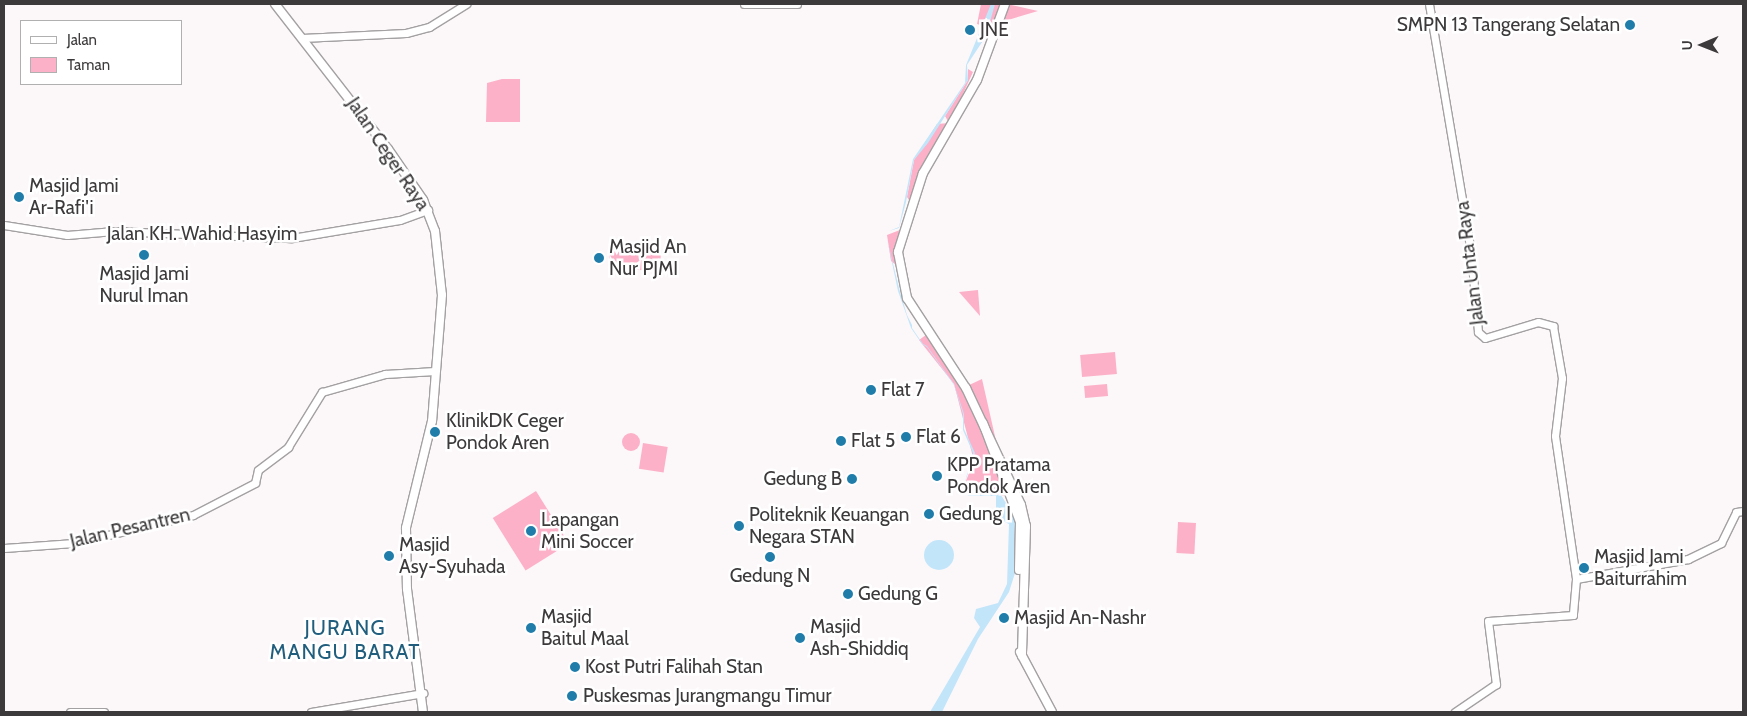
<!DOCTYPE html>
<style>
body{margin:0}
#map{position:relative;width:1747px;height:716px;overflow:hidden;background:#fcf8f9;font-family:Cabin,sans-serif}
div>[style]{position:absolute}
[style*='--x']{left:calc(var(--x)*1px);top:calc(var(--y)*1px);width:calc(var(--w)*1px);rotate:calc(var(--a)*1deg)}
.green>*{inset:0;background:#fcb1c9;transform-origin:0 0}
.round{border-radius:50%}
.water>*{inset:0;background:#c3e5fa}
.roads{filter:drop-shadow(1px 0 #a4a1a2) drop-shadow(-1px 0 #a4a1a2) drop-shadow(0 1px #a4a1a2) drop-shadow(0 -1px #a4a1a2)}
.tertiary>*{height:7px;margin:-3.5px;padding:0 3.5px;transform-origin:3.5px;border-radius:3.5px;background:#fff}
.secondary>*{height:8px;margin:-4px;padding:0 4px;transform-origin:4px;border-radius:4px;background:#fff}
.dots>*{width:14px;height:14px;translate:-50% -50%;box-sizing:border-box;border:2px solid #fff;border-radius:50%}
span{translate:-50% -50%;white-space:nowrap;text-align:center;line-height:1.15;-webkit-text-stroke:5px #fff;paint-order:stroke}
.poi-label{font-size:19px;color:#3c3a3b}
.right{translate:-100% -50%;text-align:right}
.left{translate:0 -50%;text-align:left}
.street-label{font-size:19px;color:#3c3a3b}
.quarter-label{font-size:21px;color:#215e7d;letter-spacing:1px}
.frame{position:absolute;inset:0;border:5px solid #3c3a3b;pointer-events:none}
.legend{position:absolute;left:20px;top:20px;width:162px;height:65px;box-sizing:border-box;background:#fff;border:1px solid #b1b0b1;margin:0;padding:6px 9px;list-style:none;font-size:15px;color:#3c3a3b}
.legend li{display:flex;align-items:center;gap:10px;height:25px}
.legend b{width:25px;border:1px solid #b1b0b1}
.north{position:absolute;left:1677px;top:20px;width:50px;height:50px;-webkit-text-stroke:4px #fff;paint-order:stroke;rotate:269deg;font-size:14px;font-weight:700;line-height:20px;text-align:center;color:#3c3a3b}
.north::after{content:'';display:block;margin:auto;width:18px;height:22px;background:#3c3a3b;clip-path:polygon(50% 0,100% 100%,50% 72%,0 100%)}
</style>
<div id="map">
<div class="green">
<i style="clip-path:polygon(981px 4px,1007px 4px,1038px 11px,998px 23px,971px 55px,990px 28px,977px 24px)"></i>
<i style="clip-path:polygon(968px 69px,973px 72px,912px 205px,907px 197px,914px 160px,937px 124px,949px 123px,945px 116px,968px 80px)"></i>
<i style="clip-path:polygon(502px 79px,520px 79px,520px 122px,486px 122px,487px 83px)"></i>
<i style="clip-path:polygon(905px 228px,897px 266px,891px 261px,887px 235px)"></i>
<i style="left:610px;top:246px;width:51px;height:23px;rotate:2deg"></i>
<i style="clip-path:polygon(978px 290px,980px 316px,959px 292px)"></i>
<i style="clip-path:polygon(930px 332px,963px 374px,967px 386px,982px 379px,999px 454px,1018px 496px,968px 495px,963px 488px,974px 461px,954px 384px,919px 340px)"></i>
<i style="left:1115px;top:352px;width:22px;height:35px;rotate:85deg"></i>
<i style="left:1107px;top:384px;width:12px;height:23px;rotate:85deg"></i>
<i class="round" style="left:622px;top:433px;width:18px;height:18px"></i>
<i style="left:643px;top:443px;width:25px;height:26px;rotate:9deg"></i>
<i style="left:536px;top:491px;width:62px;height:51px;rotate:58deg"></i>
<i style="left:1178px;top:522px;width:18px;height:31px;rotate:3deg"></i>
</div>
<div class="water">
<i style="clip-path:polygon(991px 4px,995px 4px,986px 36px,967px 65px,968px 80px,928px 143px,914px 160px,906px 202px,899px 228px,889px 231px,887px 239px,900px 292px,902px 298px,907px 315px,912px 325px,912px 328px,923px 344px,927px 346px,954px 384px,964px 414px,964px 429px,975px 453px,963px 488px,968px 495px,1001px 495px,1017px 521px,1016px 570px,1009px 592px,978px 639px,942px 712px,930px 712px,980px 627px,974px 618px,976px 609px,998px 603px,1007px 584px,1009px 524px,996px 518px,996px 496px,968px 496px,963px 489px,973px 453px,963px 430px,963px 414px,954px 385px,927px 347px,922px 344px,911px 328px,898px 291px,887px 239px,889px 231px,899px 227px,913px 159px,965px 83px,966px 65px)"></i>
<i class="round" style="left:924px;top:540px;width:30px;height:30px"></i>
</div>
<div class="roads">
<div class="tertiary">
<i style="--x:744;--y:4;--w:53;--a:0"></i>
<i style="--x:1429;--y:4;--w:253;--a:80.4"></i>
<i style="--x:1471;--y:253;--w:79;--a:84.9"></i>
<i style="--x:1478;--y:332;--w:9;--a:41"></i>
<i style="--x:1485;--y:338;--w:55;--a:-16.8"></i>
<i style="--x:1538;--y:322;--w:16;--a:15"></i>
<i style="--x:1553;--y:326;--w:53;--a:80.2"></i>
<i style="--x:1562;--y:378;--w:58;--a:96.9"></i>
<i style="--x:1555;--y:436;--w:145;--a:81.6"></i>
<i style="--x:1576;--y:579;--w:36;--a:95"></i>
<i style="--x:1573;--y:615;--w:85;--a:176"></i>
<i style="--x:1488;--y:621;--w:64;--a:82.8"></i>
<i style="--x:1496;--y:684;--w:50;--a:145.7"></i>
<i style="--x:302;--y:38;--w:104;--a:-2.8"></i>
<i style="--x:406;--y:33;--w:24;--a:-15"></i>
<i style="--x:429;--y:27;--w:44;--a:-31.9"></i>
<i style="--x:4;--y:225;--w:64;--a:9"></i>
<i style="--x:67;--y:235;--w:47;--a:-4.9"></i>
<i style="--x:114;--y:231;--w:178;--a:2.3"></i>
<i style="--x:292;--y:238;--w:109;--a:-9.5"></i>
<i style="--x:400;--y:220;--w:30;--a:-20"></i>
<i style="--x:4;--y:548;--w:70;--a:-4.1"></i>
<i style="--x:74;--y:543;--w:122;--a:-13.2"></i>
<i style="--x:193;--y:515;--w:70;--a:-27.3"></i>
<i style="--x:255;--y:483;--w:13;--a:-77"></i>
<i style="--x:258;--y:470;--w:38;--a:-37"></i>
<i style="--x:288;--y:447;--w:65;--a:-58.3"></i>
<i style="--x:322;--y:392;--w:66;--a:-15.9"></i>
<i style="--x:385;--y:374;--w:50;--a:-3.4"></i>
<i style="--x:1576;--y:579;--w:114;--a:-10.1"></i>
<i style="--x:1688;--y:559;--w:37;--a:-26"></i>
<i style="--x:1721;--y:543;--w:34;--a:-64"></i>
<i style="--x:1736;--y:512;--w:7;--a:-8"></i>
<i style="--x:70;--y:712;--w:34;--a:0"></i>
<i style="--x:311;--y:712;--w:114;--a:-9.6"></i>
</div>
<div class="secondary">
<i style="--x:275;--y:4;--w:184;--a:52.1"></i>
<i style="--x:388;--y:149;--w:62;--a:55.5"></i>
<i style="--x:423;--y:200;--w:33;--a:69"></i>
<i style="--x:435;--y:231;--w:64;--a:83.8"></i>
<i style="--x:442;--y:295;--w:126;--a:94.5"></i>
<i style="--x:432;--y:421;--w:110;--a:103.7"></i>
<i style="--x:406;--y:528;--w:61;--a:89.1"></i>
<i style="--x:407;--y:589;--w:124;--a:82.6"></i>
<i style="--x:1005;--y:4;--w:81;--a:110.2"></i>
<i style="--x:977;--y:80;--w:108;--a:120.1"></i>
<i style="--x:923;--y:173;--w:83;--a:107.6"></i>
<i style="--x:898;--y:252;--w:47;--a:78.9"></i>
<i style="--x:907;--y:298;--w:108;--a:56.8"></i>
<i style="--x:966;--y:388;--w:129;--a:64.8"></i>
<i style="--x:1021;--y:505;--w:22;--a:77"></i>
<i style="--x:1026;--y:526;--w:130;--a:91.8"></i>
<i style="--x:983;--y:423;--w:106;--a:69.5"></i>
<i style="--x:1020;--y:522;--w:48;--a:91.2"></i>
<i style="--x:1020;--y:652;--w:68;--a:61.9"></i>
</div>
</div>
<div class="dots">
<i style="left:1630px;top:25px;background:#207daa"></i>
<i style="left:970px;top:30px;background:#207daa"></i>
<i style="left:19px;top:197px;background:#207daa"></i>
<i style="left:144px;top:255px;background:#207daa"></i>
<i style="left:599px;top:258px;background:#207daa"></i>
<i style="left:871px;top:390px;background:#207daa"></i>
<i style="left:435px;top:432px;background:#207daa"></i>
<i style="left:906px;top:437px;background:#207daa"></i>
<i style="left:841px;top:441px;background:#207daa"></i>
<i style="left:937px;top:476px;background:#207daa"></i>
<i style="left:852px;top:479px;background:#207daa"></i>
<i style="left:929px;top:514px;background:#207daa"></i>
<i style="left:739px;top:526px;background:#207daa"></i>
<i style="left:531px;top:531px;background:#207daa"></i>
<i style="left:389px;top:556px;background:#207daa"></i>
<i style="left:770px;top:557px;background:#207daa"></i>
<i style="left:1584px;top:568px;background:#207daa"></i>
<i style="left:848px;top:594px;background:#207daa"></i>
<i style="left:1004px;top:618px;background:#207daa"></i>
<i style="left:531px;top:628px;background:#207daa"></i>
<i style="left:800px;top:638px;background:#207daa"></i>
<i style="left:575px;top:667px;background:#207daa"></i>
<i style="left:572px;top:696px;background:#207daa"></i>
</div>
<div class="poi-label">
<span class="right" style="left:1620px;top:25px">SMPN 13 Tangerang Selatan</span>
<span class="left" style="left:980px;top:30px">JNE</span>
<span class="left" style="left:29px;top:197px">Masjid Jami<br>Ar-Rafi'i</span>
<span class="left" style="left:609px;top:258px">Masjid An<br>Nur PJMI</span>
<span style="left:144px;top:285px">Masjid Jami<br>Nurul Iman</span>
<span class="left" style="left:881px;top:390px">Flat 7</span>
<span class="left" style="left:446px;top:432px">KlinikDK Ceger<br>Pondok Aren</span>
<span class="left" style="left:916px;top:437px">Flat 6</span>
<span class="left" style="left:851px;top:441px">Flat 5</span>
<span class="left" style="left:947px;top:476px">KPP Pratama<br>Pondok Aren</span>
<span class="right" style="left:842px;top:479px">Gedung B</span>
<span class="left" style="left:939px;top:514px">Gedung I</span>
<span class="left" style="left:749px;top:526px">Politeknik Keuangan<br>Negara STAN</span>
<span class="left" style="left:541px;top:531px">Lapangan<br>Mini Soccer</span>
<span class="left" style="left:399px;top:556px">Masjid<br>Asy-Syuhada</span>
<span class="left" style="left:1594px;top:568px">Masjid Jami<br>Baiturrahim</span>
<span style="left:770px;top:576px">Gedung N</span>
<span class="left" style="left:858px;top:594px">Gedung G</span>
<span class="left" style="left:541px;top:628px">Masjid<br>Baitul Maal</span>
<span class="left" style="left:1014px;top:618px">Masjid An-Nashr</span>
<span class="left" style="left:810px;top:638px">Masjid<br>Ash-Shiddiq</span>
<span class="left" style="left:585px;top:667px">Kost Putri Falihah Stan</span>
<span class="left" style="left:583px;top:696px">Puskesmas Jurangmangu Timur</span>
</div>
<div class="street-label">
<span style="left:388px;top:154px;rotate:56deg">Jalan Ceger Raya</span>
<span style="left:202px;top:234px">Jalan KH. Wahid Hasyim</span>
<span style="left:1470px;top:263px;rotate:-97deg">Jalan Unta Raya</span>
<span style="left:130px;top:528px;rotate:-13deg">Jalan Pesantren</span>
</div>
<div class="quarter-label">
<span style="left:345px;top:640px">JURANG<br>MANGU BARAT</span>
</div>
<div class="frame"></div>
<ul class="legend">
<li><b style="height:6px;background:#fff"></b>Jalan</li>
<li><b style="height:14px;background:#fcb1c9"></b>Taman</li>
</ul>
<div class="north">U</div>
</div>
